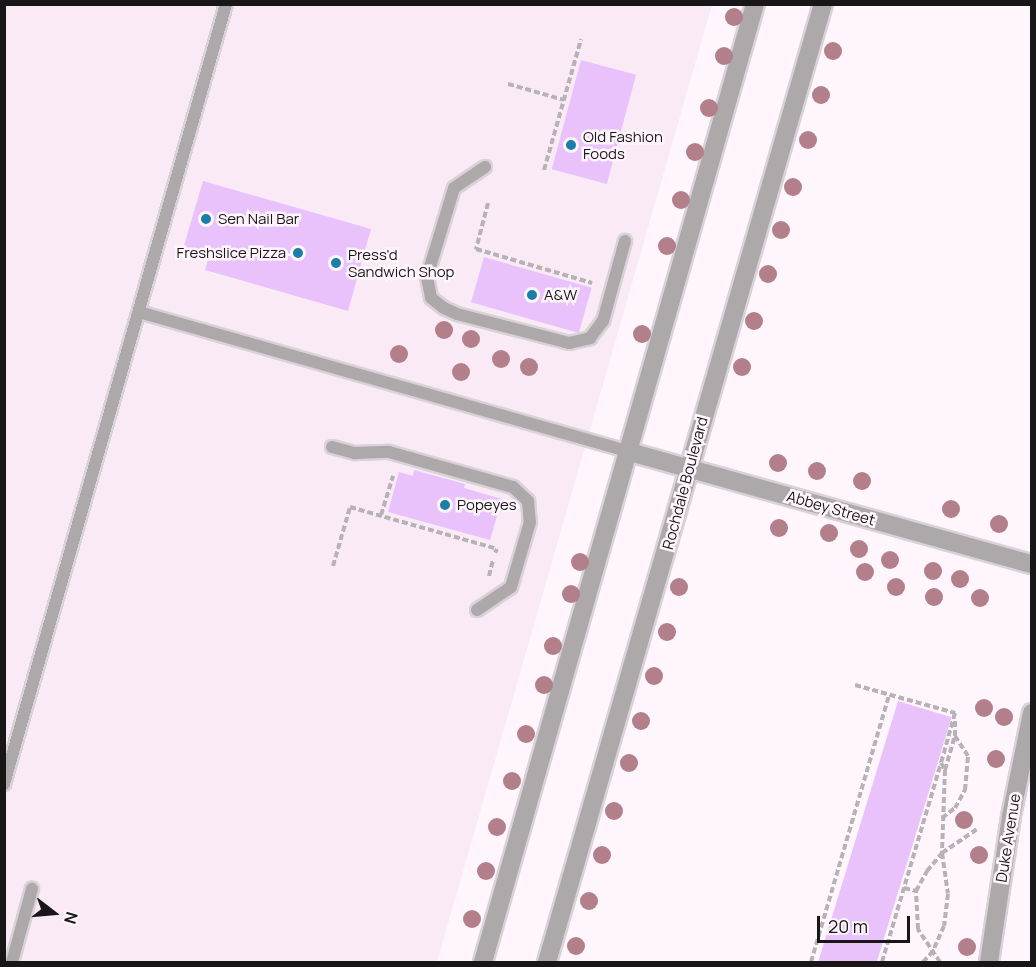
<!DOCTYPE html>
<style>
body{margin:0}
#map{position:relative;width:1036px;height:967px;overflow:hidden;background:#fef6fc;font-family:Manrope,sans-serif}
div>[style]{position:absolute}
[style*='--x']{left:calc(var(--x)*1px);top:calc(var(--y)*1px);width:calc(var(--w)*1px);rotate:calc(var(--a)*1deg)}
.built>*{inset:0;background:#f9eaf5}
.building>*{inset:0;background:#e9c2fc;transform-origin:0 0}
.path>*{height:4px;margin-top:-2px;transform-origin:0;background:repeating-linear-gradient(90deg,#b8b1b6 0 6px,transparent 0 9px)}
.roads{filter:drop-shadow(2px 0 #d9d2d8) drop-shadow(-2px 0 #d9d2d8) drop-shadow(0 2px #d9d2d8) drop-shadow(0 -2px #d9d2d8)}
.service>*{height:12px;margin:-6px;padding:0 6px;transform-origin:6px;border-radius:6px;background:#ada8aa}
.minor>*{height:18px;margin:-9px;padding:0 9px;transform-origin:9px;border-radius:9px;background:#ada8aa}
.tertiary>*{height:18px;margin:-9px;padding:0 9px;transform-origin:9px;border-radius:9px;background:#ada8aa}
.trees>*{width:18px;height:18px;margin:-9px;border-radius:50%;background:#b27f8a}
.dots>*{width:16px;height:16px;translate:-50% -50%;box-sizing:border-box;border:3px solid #fef6fc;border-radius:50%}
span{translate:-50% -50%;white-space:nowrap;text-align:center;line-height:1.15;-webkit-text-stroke:5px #fef6fc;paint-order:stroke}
.poi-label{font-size:15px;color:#191618}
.left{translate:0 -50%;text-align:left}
.right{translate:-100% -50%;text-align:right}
.street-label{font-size:15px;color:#191618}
.frame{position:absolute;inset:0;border:6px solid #191618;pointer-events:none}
.north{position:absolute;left:24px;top:883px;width:60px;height:60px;-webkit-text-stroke:4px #fef6fc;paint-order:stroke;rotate:106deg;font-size:16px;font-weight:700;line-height:24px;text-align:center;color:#191618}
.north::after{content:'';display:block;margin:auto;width:21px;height:27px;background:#191618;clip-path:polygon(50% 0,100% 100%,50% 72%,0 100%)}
.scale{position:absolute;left:817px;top:916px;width:93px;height:27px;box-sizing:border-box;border:3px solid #191618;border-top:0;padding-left:8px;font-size:18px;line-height:21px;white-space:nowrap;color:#191618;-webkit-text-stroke:4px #fef6fc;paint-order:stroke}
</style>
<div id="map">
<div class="built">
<i style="clip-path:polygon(5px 5px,712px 5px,437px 962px,5px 962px)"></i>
</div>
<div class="building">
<i style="left:581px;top:60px;width:57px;height:113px;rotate:15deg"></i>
<i style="clip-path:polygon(203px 181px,371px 229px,348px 311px,205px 270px,209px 256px,183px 249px)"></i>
<i style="left:484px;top:257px;width:112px;height:47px;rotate:16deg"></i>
<i style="clip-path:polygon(414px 470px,465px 484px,464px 488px,502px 499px,490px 540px,388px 512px,399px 472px,413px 476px)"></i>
<i style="left:898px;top:701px;width:56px;height:273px;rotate:17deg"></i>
</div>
<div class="path">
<i style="--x:508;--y:84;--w:58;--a:15.9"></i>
<i style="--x:544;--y:170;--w:136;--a:-74.2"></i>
<i style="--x:488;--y:203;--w:48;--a:104.6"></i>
<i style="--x:476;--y:249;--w:121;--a:16.3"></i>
<i style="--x:381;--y:515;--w:41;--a:-72.9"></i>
<i style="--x:333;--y:566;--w:61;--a:-73.9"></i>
<i style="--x:350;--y:507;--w:153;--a:15.9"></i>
<i style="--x:497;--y:549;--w:4;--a:117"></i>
<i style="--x:489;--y:576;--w:16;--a:-76"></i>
<i style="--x:855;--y:685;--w:104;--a:15.6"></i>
<i style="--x:955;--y:713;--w:52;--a:105.6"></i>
<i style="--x:941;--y:763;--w:8;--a:60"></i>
<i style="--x:945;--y:770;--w:83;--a:92.1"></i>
<i style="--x:942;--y:853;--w:41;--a:81.7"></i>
<i style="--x:948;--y:894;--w:32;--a:97"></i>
<i style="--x:944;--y:926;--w:27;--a:114"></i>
<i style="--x:933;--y:951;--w:15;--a:132"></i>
<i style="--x:945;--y:770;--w:35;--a:-74"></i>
<i style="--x:955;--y:736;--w:16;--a:-90"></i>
<i style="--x:942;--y:818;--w:16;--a:-38"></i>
<i style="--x:955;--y:808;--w:21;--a:-61"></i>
<i style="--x:965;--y:790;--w:34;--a:-85"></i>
<i style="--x:968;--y:756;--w:24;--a:-123"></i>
<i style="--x:904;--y:888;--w:12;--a:14"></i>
<i style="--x:811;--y:962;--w:278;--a:-73.7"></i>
<i style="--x:882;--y:962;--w:208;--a:-73.5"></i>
<i style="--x:940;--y:962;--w:40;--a:-124"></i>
<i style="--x:918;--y:929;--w:38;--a:-93"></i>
<i style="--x:916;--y:891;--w:23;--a:-61"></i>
<i style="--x:927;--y:871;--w:23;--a:-50"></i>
<i style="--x:942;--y:853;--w:42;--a:-34.4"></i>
</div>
<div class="roads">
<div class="service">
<i style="--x:485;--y:167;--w:37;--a:146"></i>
<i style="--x:454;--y:188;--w:93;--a:106.9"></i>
<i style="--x:427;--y:277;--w:21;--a:79"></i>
<i style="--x:431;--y:298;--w:16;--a:38"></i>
<i style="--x:444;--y:308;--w:14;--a:25"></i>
<i style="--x:457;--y:314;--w:116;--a:14.5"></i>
<i style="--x:569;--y:343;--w:22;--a:-13"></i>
<i style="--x:590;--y:338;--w:21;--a:-53"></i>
<i style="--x:603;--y:321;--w:83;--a:-74.6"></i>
<i style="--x:139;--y:312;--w:511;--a:15.91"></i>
<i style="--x:332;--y:447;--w:24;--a:15"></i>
<i style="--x:355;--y:453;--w:34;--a:-2"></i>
<i style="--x:389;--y:452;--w:129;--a:15.8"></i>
<i style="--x:513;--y:487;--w:21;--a:43"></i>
<i style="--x:528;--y:501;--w:21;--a:85"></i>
<i style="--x:530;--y:522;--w:68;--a:106.3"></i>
<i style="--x:511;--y:587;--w:41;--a:145.9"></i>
<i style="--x:4;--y:784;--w:811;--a:-74.11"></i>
<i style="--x:12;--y:962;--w:76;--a:-74.7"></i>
</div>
<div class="minor">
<i style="--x:630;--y:452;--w:417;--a:15.6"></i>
<i style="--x:989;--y:962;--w:148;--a:-81.4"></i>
<i style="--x:1011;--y:816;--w:105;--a:-78.5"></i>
</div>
<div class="tertiary">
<i style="--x:483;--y:962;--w:996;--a:-74.15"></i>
<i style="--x:547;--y:962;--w:997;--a:-73.93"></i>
</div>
</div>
<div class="trees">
<i style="left:734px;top:17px"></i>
<i style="left:833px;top:51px"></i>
<i style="left:724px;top:56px"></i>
<i style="left:821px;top:95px"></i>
<i style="left:709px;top:108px"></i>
<i style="left:808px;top:140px"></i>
<i style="left:695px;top:152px"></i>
<i style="left:793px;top:187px"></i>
<i style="left:681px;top:200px"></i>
<i style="left:781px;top:230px"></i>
<i style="left:667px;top:246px"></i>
<i style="left:768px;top:274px"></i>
<i style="left:754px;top:321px"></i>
<i style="left:444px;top:330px"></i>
<i style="left:642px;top:334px"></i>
<i style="left:471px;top:339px"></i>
<i style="left:399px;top:354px"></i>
<i style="left:501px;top:359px"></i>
<i style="left:529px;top:367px"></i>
<i style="left:742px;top:367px"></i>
<i style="left:461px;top:372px"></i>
<i style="left:778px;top:463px"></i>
<i style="left:817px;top:471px"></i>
<i style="left:862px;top:481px"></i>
<i style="left:951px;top:509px"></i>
<i style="left:999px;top:524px"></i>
<i style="left:779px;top:528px"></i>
<i style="left:829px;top:533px"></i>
<i style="left:859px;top:549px"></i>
<i style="left:890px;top:560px"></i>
<i style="left:580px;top:562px"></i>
<i style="left:933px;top:571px"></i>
<i style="left:865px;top:572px"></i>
<i style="left:960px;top:579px"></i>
<i style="left:679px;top:587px"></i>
<i style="left:896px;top:587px"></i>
<i style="left:571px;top:594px"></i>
<i style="left:934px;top:597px"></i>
<i style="left:980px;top:598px"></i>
<i style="left:667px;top:632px"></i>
<i style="left:553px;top:646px"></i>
<i style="left:654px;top:676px"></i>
<i style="left:544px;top:685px"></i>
<i style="left:984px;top:708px"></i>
<i style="left:1004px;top:717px"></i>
<i style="left:641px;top:721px"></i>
<i style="left:526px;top:734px"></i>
<i style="left:996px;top:759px"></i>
<i style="left:629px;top:763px"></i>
<i style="left:512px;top:781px"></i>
<i style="left:614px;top:811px"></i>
<i style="left:964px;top:820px"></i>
<i style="left:497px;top:827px"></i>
<i style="left:602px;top:855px"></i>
<i style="left:979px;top:855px"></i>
<i style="left:486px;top:871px"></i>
<i style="left:589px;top:901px"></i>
<i style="left:472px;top:919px"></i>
<i style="left:576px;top:946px"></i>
<i style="left:967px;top:947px"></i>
</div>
<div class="dots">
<i style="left:571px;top:145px;background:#197ea8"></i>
<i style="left:206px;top:219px;background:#197ea8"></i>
<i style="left:298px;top:253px;background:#197ea8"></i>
<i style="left:336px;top:263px;background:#197ea8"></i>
<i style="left:532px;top:295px;background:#197ea8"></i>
<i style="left:445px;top:505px;background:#197ea8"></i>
</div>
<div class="poi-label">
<span class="left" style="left:583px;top:145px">Old Fashion<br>Foods</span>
<span class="left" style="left:218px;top:219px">Sen Nail Bar</span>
<span class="right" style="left:286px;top:253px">Freshslice Pizza</span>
<span class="left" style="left:348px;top:263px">Press'd<br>Sandwich Shop</span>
<span class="left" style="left:544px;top:295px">A&amp;W</span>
<span class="left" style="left:457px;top:505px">Popeyes</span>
</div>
<div class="street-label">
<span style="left:685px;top:483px;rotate:-75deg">Rochdale Boulevard</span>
<span style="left:831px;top:508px;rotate:16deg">Abbey Street</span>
<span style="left:1008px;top:838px;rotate:-81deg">Duke Avenue</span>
</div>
<div class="frame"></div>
<div class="north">N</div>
<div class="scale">20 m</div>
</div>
